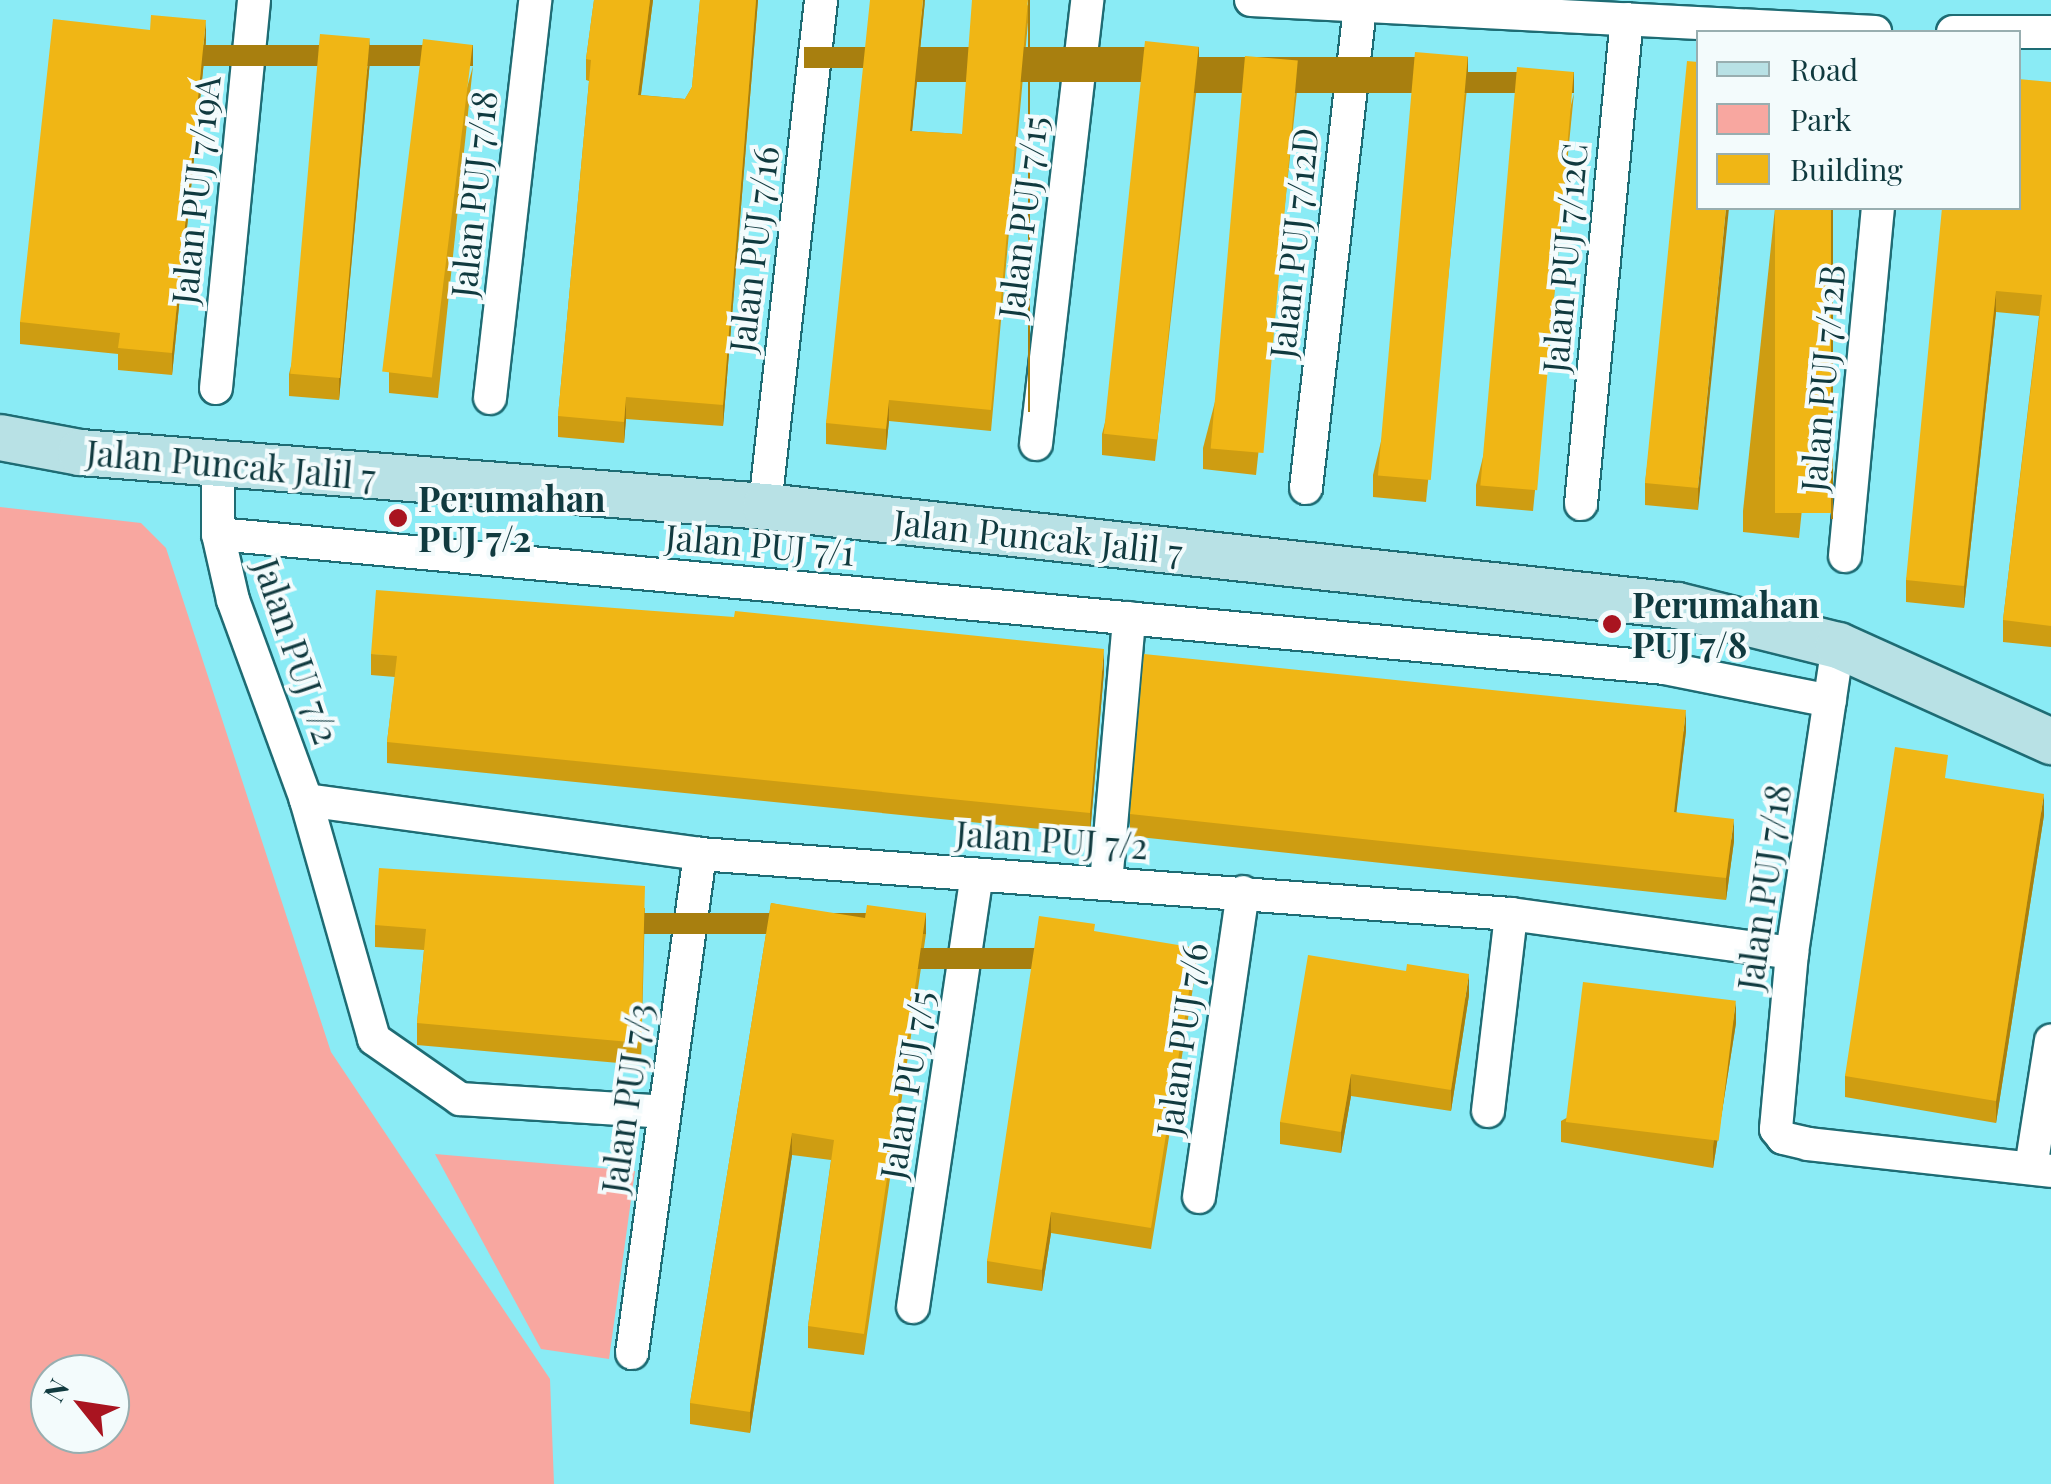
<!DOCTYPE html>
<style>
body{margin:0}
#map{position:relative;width:2051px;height:1484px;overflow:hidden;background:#8aebf5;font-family:"Playfair Display",serif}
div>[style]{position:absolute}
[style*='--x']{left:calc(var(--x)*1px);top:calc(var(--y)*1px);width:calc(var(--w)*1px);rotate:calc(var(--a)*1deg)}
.green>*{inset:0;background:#f8a7a0}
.roads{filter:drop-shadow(2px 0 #1e6c74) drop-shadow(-2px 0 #1e6c74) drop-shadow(0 2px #1e6c74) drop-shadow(0 -2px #1e6c74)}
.street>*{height:32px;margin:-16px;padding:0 16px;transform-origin:16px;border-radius:16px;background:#fff}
.secondary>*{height:45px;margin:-22.5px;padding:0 22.5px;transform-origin:22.5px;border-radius:22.5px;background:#b8e1e5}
.wall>*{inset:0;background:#ce9d12}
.shaded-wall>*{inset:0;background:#a87f0f;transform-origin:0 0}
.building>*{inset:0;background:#f0b615;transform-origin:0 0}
.dots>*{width:28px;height:28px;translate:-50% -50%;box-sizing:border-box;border:5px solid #f3fbfc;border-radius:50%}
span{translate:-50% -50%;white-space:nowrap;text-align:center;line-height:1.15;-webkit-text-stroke:8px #f3fbfc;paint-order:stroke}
.street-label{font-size:35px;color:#103a3f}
.poi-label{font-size:35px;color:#103a3f;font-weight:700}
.left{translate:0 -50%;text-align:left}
.legend{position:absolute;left:1696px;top:30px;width:325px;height:180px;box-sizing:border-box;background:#f3fbfc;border:2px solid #98aeb0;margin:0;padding:12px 18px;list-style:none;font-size:30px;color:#103a3f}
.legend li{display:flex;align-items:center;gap:20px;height:50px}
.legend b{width:50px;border:2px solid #98aeb0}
.north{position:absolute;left:30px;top:1354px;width:100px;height:100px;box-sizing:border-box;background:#f3fbfc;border:2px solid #98aeb0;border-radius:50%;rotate:300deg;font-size:28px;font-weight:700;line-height:40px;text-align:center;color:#103a3f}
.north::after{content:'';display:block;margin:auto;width:35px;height:45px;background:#a91420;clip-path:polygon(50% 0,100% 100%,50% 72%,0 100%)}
</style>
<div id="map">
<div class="green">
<i style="clip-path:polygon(evenodd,0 507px,141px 523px,166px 548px,331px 1052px,550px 1379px,554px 1484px,0 1484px,0 507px,50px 1374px,110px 1374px,110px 1434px,50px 1434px,50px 1374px)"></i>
<i style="clip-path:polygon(435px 1154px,635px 1171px,609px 1359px,541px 1349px)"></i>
</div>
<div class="roads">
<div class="street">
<i style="--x:1251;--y:0;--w:625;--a:2.94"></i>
<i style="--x:1953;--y:32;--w:98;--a:0"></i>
<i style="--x:216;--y:388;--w:390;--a:-84.4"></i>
<i style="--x:490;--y:398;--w:401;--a:-83.5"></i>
<i style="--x:1036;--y:444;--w:447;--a:-83.4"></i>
<i style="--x:218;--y:466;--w:68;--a:90"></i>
<i style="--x:218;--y:534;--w:68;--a:77.2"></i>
<i style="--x:233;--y:600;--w:213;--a:69.9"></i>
<i style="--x:306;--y:800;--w:248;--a:74.1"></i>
<i style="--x:374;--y:1039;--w:105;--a:34.9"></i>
<i style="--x:460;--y:1099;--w:204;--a:3.6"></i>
<i style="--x:1306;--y:488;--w:484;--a:-83.6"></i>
<i style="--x:1581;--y:504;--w:487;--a:-84.6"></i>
<i style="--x:765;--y:506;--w:509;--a:-83.68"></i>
<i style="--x:218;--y:534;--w:1452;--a:5.29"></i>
<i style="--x:1664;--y:668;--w:169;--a:11.2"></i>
<i style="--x:1845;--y:556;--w:350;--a:-84.6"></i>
<i style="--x:1838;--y:645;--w:311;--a:98.5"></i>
<i style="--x:1792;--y:953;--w:177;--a:95.2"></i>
<i style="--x:1776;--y:1129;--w:11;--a:52"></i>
<i style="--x:1783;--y:1138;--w:26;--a:13"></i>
<i style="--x:1808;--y:1144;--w:244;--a:6.3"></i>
<i style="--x:306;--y:800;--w:398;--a:7.8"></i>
<i style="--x:700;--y:854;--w:813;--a:4.23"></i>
<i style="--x:1511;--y:914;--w:284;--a:7.9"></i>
<i style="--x:1106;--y:883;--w:266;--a:-85"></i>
<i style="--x:1488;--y:1111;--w:198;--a:-83.3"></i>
<i style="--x:2031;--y:1168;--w:129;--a:-81.1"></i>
<i style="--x:1199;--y:1197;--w:308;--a:-81.8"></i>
<i style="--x:913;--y:1307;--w:437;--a:-81.6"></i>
<i style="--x:632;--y:1353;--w:504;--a:-82.24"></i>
</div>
<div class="secondary">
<i style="--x:0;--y:437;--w:81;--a:10.6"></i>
<i style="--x:80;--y:452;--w:687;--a:4.51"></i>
<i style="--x:765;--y:506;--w:917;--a:6.2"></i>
<i style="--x:1677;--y:605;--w:166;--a:14"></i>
<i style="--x:1838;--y:645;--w:234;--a:24.3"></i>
</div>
</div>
<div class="wall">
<i style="clip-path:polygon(594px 0,653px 0,641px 95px,685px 99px,692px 87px,700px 0,758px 0,723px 426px,626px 419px,624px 443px,558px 437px,558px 416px,589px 81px,586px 80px,586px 59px)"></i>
<i style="clip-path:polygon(925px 0,912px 131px,962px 134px,1030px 0,991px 431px,889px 421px,886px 450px,826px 444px,826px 423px)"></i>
<i style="clip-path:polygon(206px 41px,172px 375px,118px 370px,118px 354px,20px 344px,20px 322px)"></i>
<i style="clip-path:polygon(370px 60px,339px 400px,289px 396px,289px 374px)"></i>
<i style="clip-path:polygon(1698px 62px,1698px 510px,1645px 505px,1645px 483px)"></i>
<i style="clip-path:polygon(473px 66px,438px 398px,389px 393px,389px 372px)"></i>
<i style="clip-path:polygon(1199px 68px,1155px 461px,1102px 455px,1102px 434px)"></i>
<i style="clip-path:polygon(1468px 78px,1426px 502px,1373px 497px,1373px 475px)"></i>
<i style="clip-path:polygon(1298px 82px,1256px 475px,1203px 469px,1203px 448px)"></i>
<i style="clip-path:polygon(2051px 82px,2051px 647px,2003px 642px,2003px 620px,2039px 316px,1996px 312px,1964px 608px,1906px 602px,1906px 580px)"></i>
<i style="clip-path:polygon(1574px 93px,1533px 511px,1476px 506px,1476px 485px)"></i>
<i style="clip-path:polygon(1775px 208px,1833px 208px,1799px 538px,1743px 532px,1743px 511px)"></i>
<i style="clip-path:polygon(371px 654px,1104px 671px,1090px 834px,387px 763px,387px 742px,395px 677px,371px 675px)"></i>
<i style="clip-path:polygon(1686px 731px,1676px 812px,1734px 841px,1726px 900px,1130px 836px,1130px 814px)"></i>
<i style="clip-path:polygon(1948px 779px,2044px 815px,1996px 1123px,1845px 1097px,1845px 1076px)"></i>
<i style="clip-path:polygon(771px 903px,926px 934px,864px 1355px,808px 1348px,808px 1326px,831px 1160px,792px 1155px,750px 1433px,690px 1424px,690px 1403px)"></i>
<i style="clip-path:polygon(645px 908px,641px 1065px,417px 1045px,417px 1023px,424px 950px,375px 947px,375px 925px)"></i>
<i style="clip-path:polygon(1095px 932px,1196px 969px,1151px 1249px,1051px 1233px,1042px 1291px,987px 1283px,987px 1261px)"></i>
<i style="clip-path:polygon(1469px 995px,1451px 1111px,1351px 1096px,1341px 1153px,1280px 1144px,1280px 1122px)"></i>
<i style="clip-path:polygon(1736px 1023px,1713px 1168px,1561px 1142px,1561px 1121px)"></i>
</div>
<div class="shaded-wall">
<i style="clip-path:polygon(650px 0,653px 0,638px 116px,638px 95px)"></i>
<i style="clip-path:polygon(756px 0,758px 0,723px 426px,723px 405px)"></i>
<i style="clip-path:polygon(923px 0,925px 0,910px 152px,910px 131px)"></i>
<i style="left:1028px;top:0;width:2px;height:412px"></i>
<i style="clip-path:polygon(206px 20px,206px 41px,172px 375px,172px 353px)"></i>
<i style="clip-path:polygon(370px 38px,370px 60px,339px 400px,339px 379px)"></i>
<i style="left:473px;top:45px;width:21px;height:334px;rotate:90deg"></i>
<i style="left:1199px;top:47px;width:21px;height:395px;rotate:90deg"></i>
<i style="left:1468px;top:57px;width:21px;height:426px;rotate:90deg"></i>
<i style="left:1298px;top:61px;width:21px;height:395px;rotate:90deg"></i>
<i style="left:1574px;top:72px;width:21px;height:419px;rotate:90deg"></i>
<i style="clip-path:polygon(1726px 208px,1729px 208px,1698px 510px,1698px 488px)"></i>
<i style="left:1831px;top:208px;width:2px;height:311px"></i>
<i style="clip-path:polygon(1996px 291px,1996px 312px,1964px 608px,1964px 586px)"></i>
<i style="clip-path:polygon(626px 397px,626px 419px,624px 443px,624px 422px)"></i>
<i style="clip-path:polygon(889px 400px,889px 421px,886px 450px,886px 429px)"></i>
<i style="clip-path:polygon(1104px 649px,1104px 671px,1090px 834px,1090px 813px)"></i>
<i style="clip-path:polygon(1686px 710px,1686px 731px,1674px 833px,1674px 812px)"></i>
<i style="clip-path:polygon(2044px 794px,2044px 815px,1996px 1123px,1996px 1101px)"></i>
<i style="clip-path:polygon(1734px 819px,1734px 841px,1726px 900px,1726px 878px)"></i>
<i style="left:926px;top:913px;width:21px;height:426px;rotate:90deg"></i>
<i style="left:1196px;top:948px;width:21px;height:284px;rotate:90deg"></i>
<i style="clip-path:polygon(1469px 974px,1469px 995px,1451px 1111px,1451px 1090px)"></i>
<i style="clip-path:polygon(1736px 1002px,1736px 1023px,1713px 1168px,1713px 1147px)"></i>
<i style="clip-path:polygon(1351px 1074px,1351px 1096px,1341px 1153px,1341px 1132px)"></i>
<i style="clip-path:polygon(792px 1133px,792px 1155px,750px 1433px,750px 1412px)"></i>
<i style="clip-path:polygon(1051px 1212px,1051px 1233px,1042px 1291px,1042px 1270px)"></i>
</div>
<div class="building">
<i style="clip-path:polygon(594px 0,650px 0,638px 95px,685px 99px,692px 87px,700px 0,756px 0,723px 405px,626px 397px,624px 422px,558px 416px,591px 60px,586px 59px)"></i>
<i style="clip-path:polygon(870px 0,923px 0,910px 131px,962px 134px,972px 0,1028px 0,991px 410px,889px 400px,886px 429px,826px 423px)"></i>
<i style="clip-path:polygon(151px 15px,206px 20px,172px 353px,118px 348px,120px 333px,20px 322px,53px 19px,150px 30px)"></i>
<i style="left:320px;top:34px;width:50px;height:341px;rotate:5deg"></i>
<i style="left:423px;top:39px;width:50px;height:335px;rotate:7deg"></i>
<i style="left:1145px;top:41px;width:54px;height:395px;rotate:6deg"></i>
<i style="left:1415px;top:52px;width:53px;height:425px;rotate:5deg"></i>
<i style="left:1245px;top:56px;width:53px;height:394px;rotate:5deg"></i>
<i style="clip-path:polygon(1687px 61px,1698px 62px,1698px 208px,1726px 208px,1698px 488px,1645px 483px)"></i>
<i style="left:1517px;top:67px;width:57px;height:420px;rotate:5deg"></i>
<i style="clip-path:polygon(2018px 79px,2051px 82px,2051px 626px,2003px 620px,2042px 295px,1996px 291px,1964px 586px,1906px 580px,1942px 208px,2018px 208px)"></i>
<i style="left:1775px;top:208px;width:56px;height:305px"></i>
<i style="clip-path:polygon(376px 590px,734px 617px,735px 611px,1104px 649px,1090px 813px,387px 742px,397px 656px,371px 654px)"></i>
<i style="clip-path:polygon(1144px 654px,1686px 710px,1674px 812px,1734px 819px,1726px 878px,1130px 814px)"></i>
<i style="clip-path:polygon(1895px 747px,1948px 755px,1945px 778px,2044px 794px,1996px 1101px,1845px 1076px)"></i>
<i style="clip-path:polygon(379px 868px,645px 886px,641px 1043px,417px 1023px,426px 929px,375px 925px)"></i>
<i style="clip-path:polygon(771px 903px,865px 918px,867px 905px,926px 913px,864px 1334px,808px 1326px,834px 1140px,792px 1133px,750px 1412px,690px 1403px)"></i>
<i style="clip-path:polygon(1039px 916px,1095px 924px,1094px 931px,1196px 948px,1151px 1228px,1051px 1212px,1042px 1270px,987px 1261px)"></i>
<i style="clip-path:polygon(1308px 955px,1406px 971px,1407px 964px,1469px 974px,1451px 1090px,1351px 1074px,1341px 1132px,1280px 1122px)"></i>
<i style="left:1583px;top:982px;width:154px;height:141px;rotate:7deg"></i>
</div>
<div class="dots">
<i style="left:398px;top:518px;background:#a91420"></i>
<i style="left:1612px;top:624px;background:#a91420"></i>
</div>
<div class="street-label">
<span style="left:195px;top:190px;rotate:-84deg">Jalan PUJ 7/19A</span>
<span style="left:473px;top:194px;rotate:-84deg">Jalan PUJ 7/18</span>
<span style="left:1022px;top:217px;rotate:-83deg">Jalan PUJ 7/15</span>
<span style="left:1293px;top:243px;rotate:-84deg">Jalan PUJ 7/12D</span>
<span style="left:753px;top:249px;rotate:-83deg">Jalan PUJ 7/16</span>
<span style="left:1564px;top:258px;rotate:-85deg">Jalan PUJ 7/12C</span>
<span style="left:1822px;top:378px;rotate:-85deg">Jalan PUJ 7/12B</span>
<span style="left:231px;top:464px;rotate:5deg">Jalan Puncak Jalil 7</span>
<span style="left:1038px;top:536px;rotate:6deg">Jalan Puncak Jalil 7</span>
<span style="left:760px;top:544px;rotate:5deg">Jalan PUJ 7/1</span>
<span style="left:297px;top:651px;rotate:71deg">Jalan PUJ 7/2</span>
<span style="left:1052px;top:839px;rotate:4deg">Jalan PUJ 7/2</span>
<span style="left:1763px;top:887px;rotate:-82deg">Jalan PUJ 7/18</span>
<span style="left:1181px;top:1039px;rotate:-82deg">Jalan PUJ 7/6</span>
<span style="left:906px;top:1085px;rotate:-81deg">Jalan PUJ 7/5</span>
<span style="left:626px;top:1098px;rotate:-82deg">Jalan PUJ 7/3</span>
</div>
<div class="poi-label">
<span class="left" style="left:418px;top:518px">Perumahan<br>PUJ 7/2</span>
<span class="left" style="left:1632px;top:624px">Perumahan<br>PUJ 7/8</span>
</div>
<ul class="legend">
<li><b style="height:12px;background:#b8e1e5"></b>Road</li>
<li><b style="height:28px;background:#f8a7a0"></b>Park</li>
<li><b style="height:28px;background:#f0b615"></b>Building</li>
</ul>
<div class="north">N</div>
</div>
